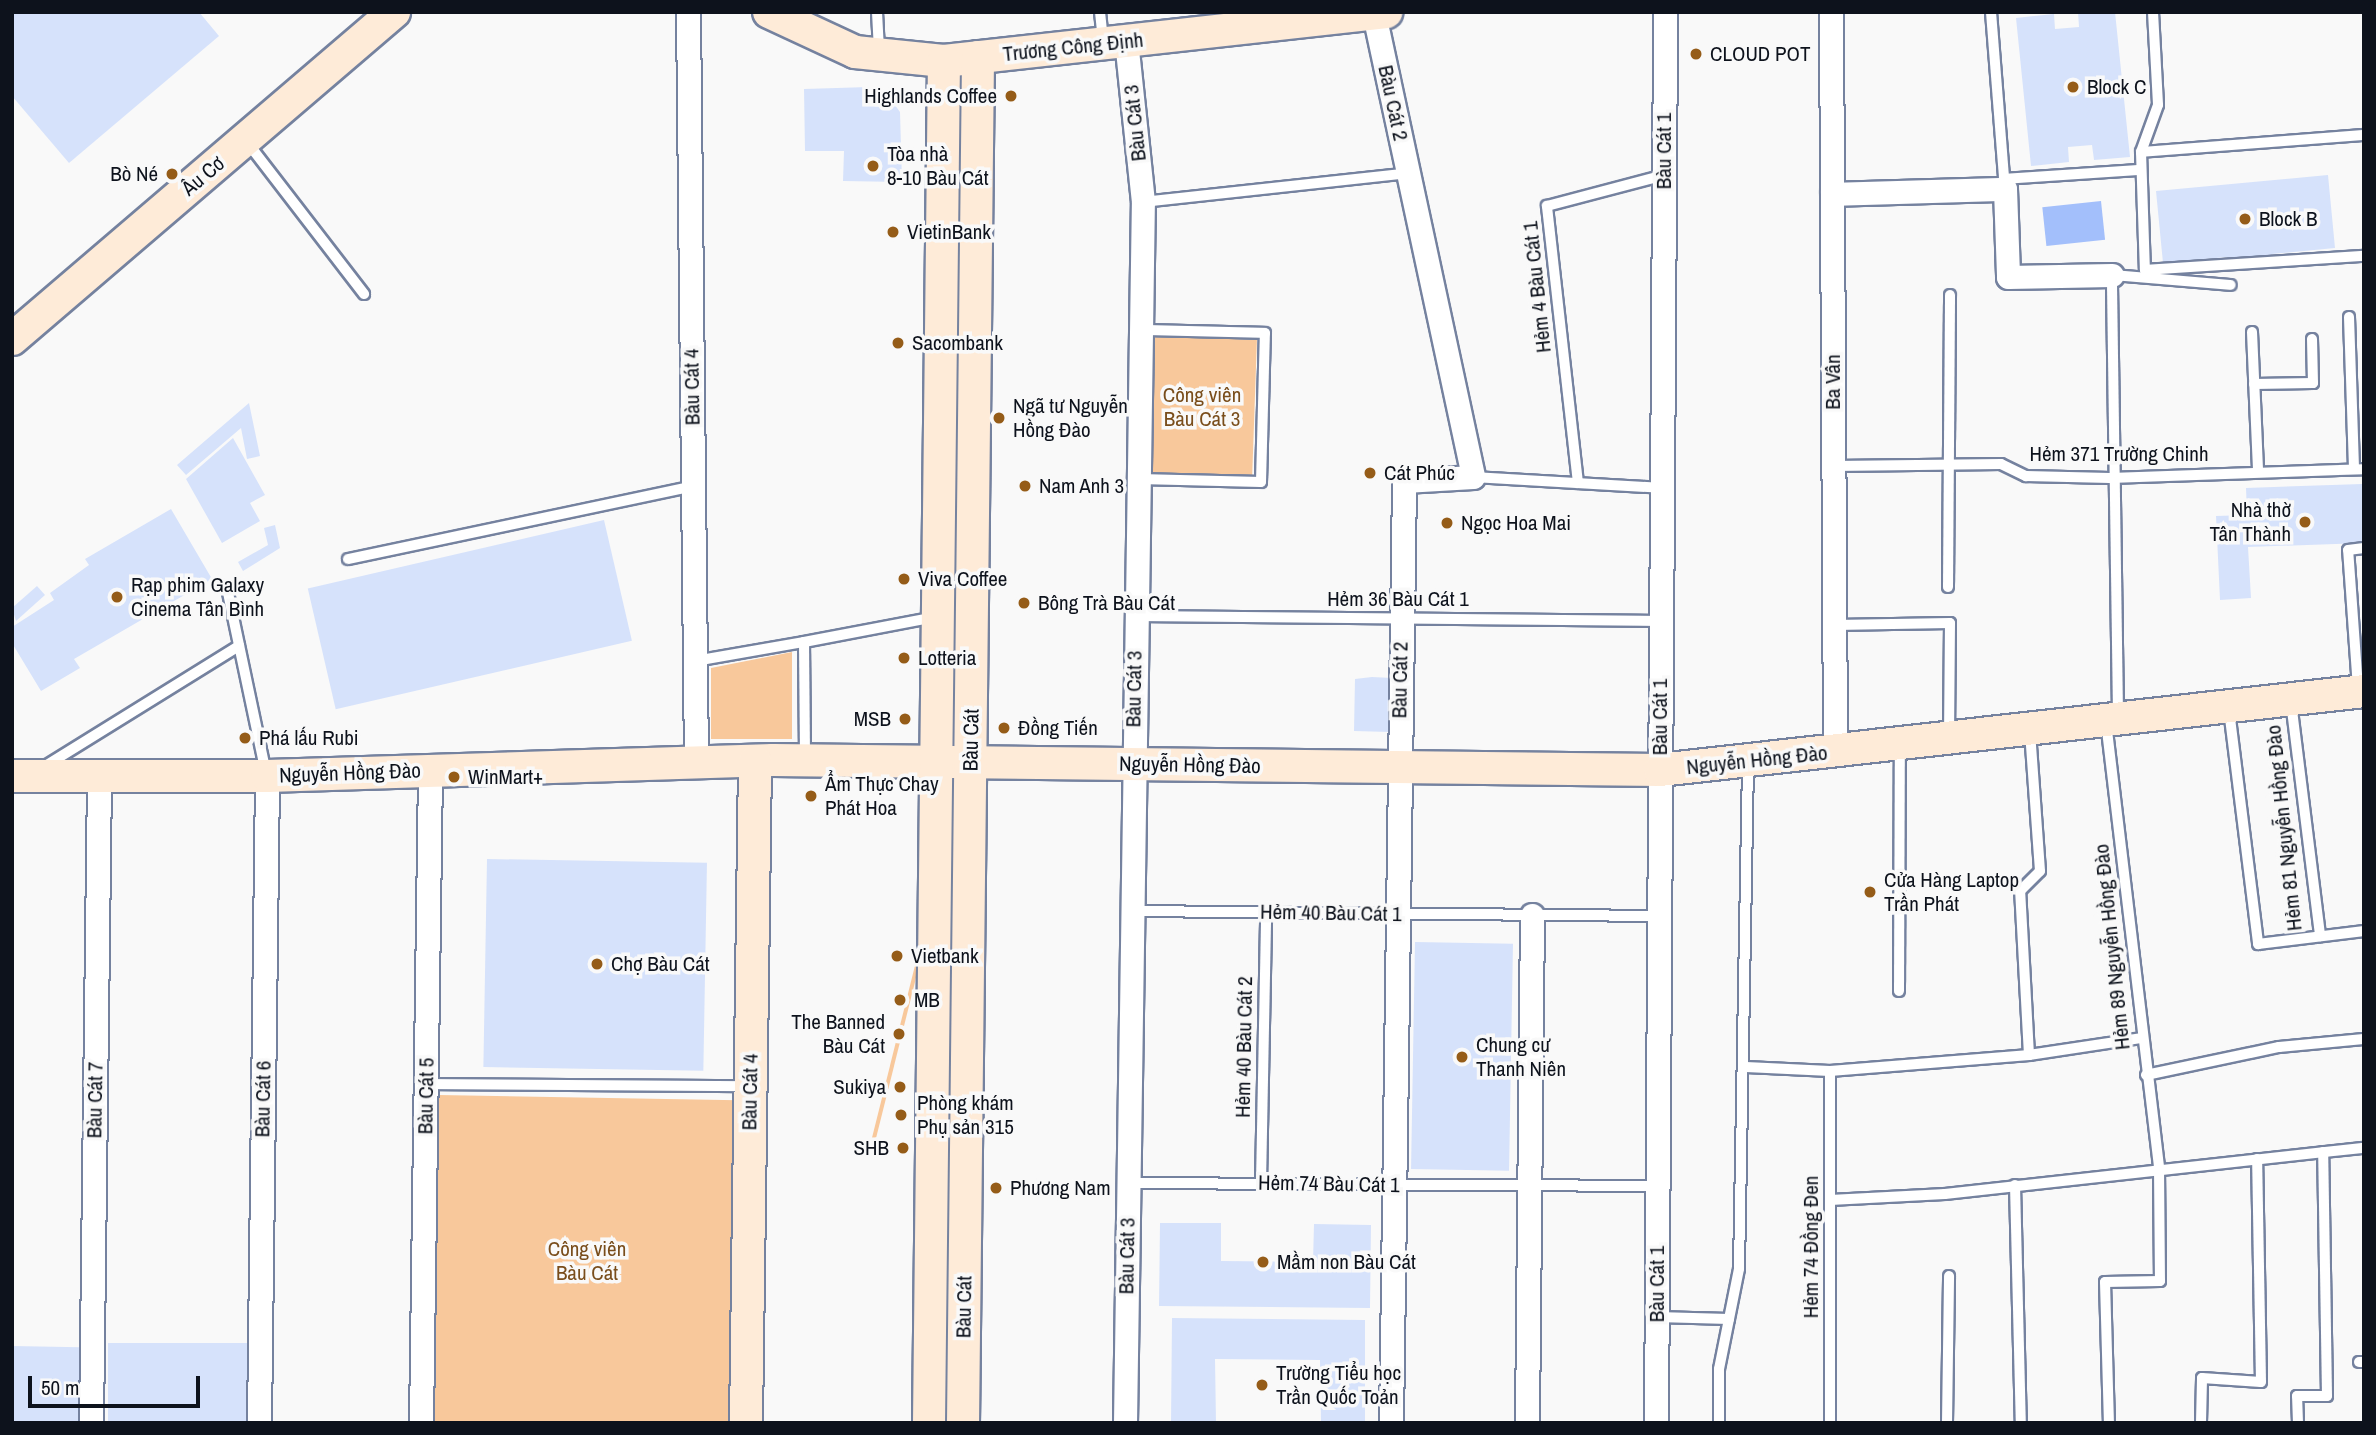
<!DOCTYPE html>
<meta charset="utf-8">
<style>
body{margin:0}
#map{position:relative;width:2376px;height:1435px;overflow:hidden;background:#f9f9f9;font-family:"Archivo Narrow",sans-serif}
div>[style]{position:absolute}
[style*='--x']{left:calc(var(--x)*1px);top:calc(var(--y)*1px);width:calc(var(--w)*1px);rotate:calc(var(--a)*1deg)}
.green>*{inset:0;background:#f8c89b;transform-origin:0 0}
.water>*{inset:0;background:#a3bffb;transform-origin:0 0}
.building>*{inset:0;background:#d6e2fb;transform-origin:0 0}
.roads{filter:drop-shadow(2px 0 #75829f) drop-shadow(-2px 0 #75829f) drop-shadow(0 2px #75829f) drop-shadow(0 -2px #75829f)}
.lane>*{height:10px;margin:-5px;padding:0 5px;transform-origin:5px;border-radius:5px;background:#fff}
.street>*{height:23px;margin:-11.5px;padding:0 11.5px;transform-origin:11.5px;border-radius:11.5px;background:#fff}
.secondary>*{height:32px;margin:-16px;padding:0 16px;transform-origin:16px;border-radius:16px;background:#feebd8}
.dots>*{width:19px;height:19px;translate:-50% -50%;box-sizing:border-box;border:4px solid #f9f9f9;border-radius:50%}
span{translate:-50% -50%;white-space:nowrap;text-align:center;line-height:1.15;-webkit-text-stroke:7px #f9f9f9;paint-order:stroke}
.street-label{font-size:21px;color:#0d121c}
.poi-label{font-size:21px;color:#0d121c}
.left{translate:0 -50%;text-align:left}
.right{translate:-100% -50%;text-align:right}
.park-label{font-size:21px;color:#794d1b}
.frame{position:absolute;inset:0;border:14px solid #0d121c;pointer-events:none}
.scale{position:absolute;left:28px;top:1376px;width:172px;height:32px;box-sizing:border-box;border:4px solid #0d121c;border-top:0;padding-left:9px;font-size:21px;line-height:24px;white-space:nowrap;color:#0d121c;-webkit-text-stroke:5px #f9f9f9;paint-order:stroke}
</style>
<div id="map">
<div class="green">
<i style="left:1149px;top:336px;width:108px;height:138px;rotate:2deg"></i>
<i style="clip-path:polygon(955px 438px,959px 439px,953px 693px,950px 693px)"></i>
<i style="clip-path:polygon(792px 652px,792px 739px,711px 739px,711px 668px)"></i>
<i style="left:950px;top:825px;width:4px;height:327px;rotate:14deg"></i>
<i style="left:439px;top:1095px;width:299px;height:328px;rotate:1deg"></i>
<i style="clip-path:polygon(950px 1206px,951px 1423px,941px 1423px,944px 1208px)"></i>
</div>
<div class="water">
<i style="left:2101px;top:201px;width:39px;height:59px;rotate:84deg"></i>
</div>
<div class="building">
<i style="clip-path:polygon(12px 12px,199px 12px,219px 36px,69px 163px,12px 96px)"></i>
<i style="clip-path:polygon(2078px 12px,2115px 12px,2130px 157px,2094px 160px,2092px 145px,2068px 147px,2069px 162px,2031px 166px,2016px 18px,2054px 14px,2055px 29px,2079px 27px)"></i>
<i style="clip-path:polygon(869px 87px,887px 94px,900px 112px,902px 182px,843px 181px,844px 151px,805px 151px,804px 89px)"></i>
<i style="clip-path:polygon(2328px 175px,2335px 248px,2272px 254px,2273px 263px,2228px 268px,2227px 257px,2163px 263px,2156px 191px)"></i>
<i style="clip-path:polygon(249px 403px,260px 456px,247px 459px,241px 428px,186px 475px,177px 465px)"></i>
<i style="clip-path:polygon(233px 438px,265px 495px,250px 503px,260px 521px,222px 543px,186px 479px)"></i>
<i style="clip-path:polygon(2362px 484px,2364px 543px,2248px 547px,2251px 598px,2220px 600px,2216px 516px,2247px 515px,2246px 488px)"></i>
<i style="clip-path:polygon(171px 509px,212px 579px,74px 659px,80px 668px,41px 691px,12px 643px,12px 627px,54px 600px,50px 593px,89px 565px,85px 559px)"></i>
<i style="left:604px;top:520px;width:124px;height:304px;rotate:77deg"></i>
<i style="clip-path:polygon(275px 525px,280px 548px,243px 571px,238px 562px,268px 545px,264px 528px)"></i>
<i style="clip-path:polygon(37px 586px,45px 595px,16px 621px,12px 608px)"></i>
<i style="clip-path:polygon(1372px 677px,1392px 678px,1390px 732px,1354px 731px,1355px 679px)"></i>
<i style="left:487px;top:859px;width:220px;height:208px;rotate:1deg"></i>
<i style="left:1415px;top:942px;width:98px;height:227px;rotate:1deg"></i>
<i style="clip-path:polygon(1160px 1223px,1221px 1223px,1221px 1261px,1313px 1262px,1314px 1224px,1371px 1225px,1370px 1308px,1159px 1306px)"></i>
<i style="clip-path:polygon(1172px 1318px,1365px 1320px,1365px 1423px,1321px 1423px,1320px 1360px,1215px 1359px,1216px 1423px,1171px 1423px)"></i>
<i style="left:108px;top:1343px;width:141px;height:80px"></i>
<i style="left:12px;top:1346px;width:68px;height:77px;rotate:1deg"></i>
</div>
<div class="roads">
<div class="lane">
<i style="--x:877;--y:12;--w:39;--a:87"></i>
<i style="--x:1100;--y:12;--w:29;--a:84"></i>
<i style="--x:1991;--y:12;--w:168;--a:85.5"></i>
<i style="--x:2004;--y:179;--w:137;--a:-3.8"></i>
<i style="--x:2153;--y:12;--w:93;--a:86.9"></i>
<i style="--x:2158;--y:105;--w:50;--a:109.9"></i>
<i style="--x:2141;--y:152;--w:118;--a:88.1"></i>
<i style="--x:2145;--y:270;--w:219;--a:-3.7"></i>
<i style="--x:247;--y:142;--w:192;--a:52.4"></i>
<i style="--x:2141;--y:152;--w:224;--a:-4.4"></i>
<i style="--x:1143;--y:202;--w:267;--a:-6.2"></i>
<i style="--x:2349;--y:317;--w:152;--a:88.1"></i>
<i style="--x:2252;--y:332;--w:140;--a:87.5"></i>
<i style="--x:2254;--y:384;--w:59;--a:-1"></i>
<i style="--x:2313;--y:383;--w:44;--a:-91.3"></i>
<i style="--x:1834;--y:466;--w:167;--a:-0.7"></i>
<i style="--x:2001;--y:464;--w:28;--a:26"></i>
<i style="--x:2026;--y:476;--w:84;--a:1.4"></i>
<i style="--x:2110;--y:478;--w:254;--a:-2"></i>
<i style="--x:1473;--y:477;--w:189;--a:3.3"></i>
<i style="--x:1139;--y:479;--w:122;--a:1.4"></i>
<i style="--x:1261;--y:482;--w:149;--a:-88.5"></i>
<i style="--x:1265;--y:333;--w:124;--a:-178.6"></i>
<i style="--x:1578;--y:483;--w:279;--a:-96.4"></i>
<i style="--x:1547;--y:206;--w:121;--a:-14.8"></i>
<i style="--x:348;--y:559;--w:353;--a:-11.9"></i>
<i style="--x:1948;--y:587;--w:292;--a:-89.6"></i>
<i style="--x:227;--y:588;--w:189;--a:78.1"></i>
<i style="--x:1136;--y:616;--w:525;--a:0.55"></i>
<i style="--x:1835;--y:625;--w:115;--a:-1"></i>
<i style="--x:1950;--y:623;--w:112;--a:90.5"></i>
<i style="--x:804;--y:642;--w:133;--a:-10.8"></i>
<i style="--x:695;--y:661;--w:111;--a:-9.9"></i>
<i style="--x:804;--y:642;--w:115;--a:89.5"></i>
<i style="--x:2358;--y:688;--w:138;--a:-94.1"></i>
<i style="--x:2348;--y:550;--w:16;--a:-7"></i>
<i style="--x:2291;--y:702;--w:236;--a:82.9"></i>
<i style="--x:2229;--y:710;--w:236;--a:82.9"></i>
<i style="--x:2258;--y:944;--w:107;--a:-7"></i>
<i style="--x:2118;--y:714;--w:439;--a:-90.8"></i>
<i style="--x:2112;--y:275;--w:119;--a:4.8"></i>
<i style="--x:2106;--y:722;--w:449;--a:83.2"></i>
<i style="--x:2159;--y:1168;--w:113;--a:89.5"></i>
<i style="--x:2160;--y:1281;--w:55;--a:179"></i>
<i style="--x:2105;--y:1282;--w:141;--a:88.4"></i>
<i style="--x:42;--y:768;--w:232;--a:-31.8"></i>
<i style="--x:1131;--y:911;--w:528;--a:0.54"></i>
<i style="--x:1899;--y:991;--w:245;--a:-89.8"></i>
<i style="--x:2029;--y:1055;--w:164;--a:-93.1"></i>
<i style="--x:2020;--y:891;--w:28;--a:-45"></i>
<i style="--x:2040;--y:871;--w:139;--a:-94.1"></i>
<i style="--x:1746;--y:1067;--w:84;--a:2.7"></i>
<i style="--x:1830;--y:1071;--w:200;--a:-4.6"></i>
<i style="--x:2029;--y:1055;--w:113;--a:-8.6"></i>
<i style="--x:2146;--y:1075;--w:136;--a:-11.9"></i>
<i style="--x:2279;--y:1047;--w:85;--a:-5.4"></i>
<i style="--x:426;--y:1084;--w:322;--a:0.4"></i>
<i style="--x:1128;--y:1183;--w:529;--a:0.32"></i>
<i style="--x:1261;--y:1183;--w:271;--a:-88.9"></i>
<i style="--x:2015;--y:1185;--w:238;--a:88.6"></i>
<i style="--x:1830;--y:1200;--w:115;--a:-3"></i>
<i style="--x:1945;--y:1194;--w:422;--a:-6.3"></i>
<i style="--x:1657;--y:1317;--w:72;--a:1.6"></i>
<i style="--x:2359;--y:1362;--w:5;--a:0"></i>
<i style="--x:1719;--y:1423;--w:54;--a:-90"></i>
<i style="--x:1719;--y:1369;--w:102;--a:-78.7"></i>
<i style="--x:1739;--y:1269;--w:505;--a:-88.98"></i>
<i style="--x:1830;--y:1423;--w:352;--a:-90"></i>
<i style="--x:1947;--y:1423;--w:147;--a:-89.2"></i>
<i style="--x:2201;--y:1423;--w:45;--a:-88.7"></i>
<i style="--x:2202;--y:1378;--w:59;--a:3.9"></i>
<i style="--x:2261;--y:1382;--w:223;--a:-91"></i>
<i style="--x:2298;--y:1423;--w:27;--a:-92"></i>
<i style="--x:2297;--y:1396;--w:30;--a:0"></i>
<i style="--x:2327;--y:1396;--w:244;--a:-90.9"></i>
</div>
<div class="street">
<i style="--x:688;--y:12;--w:750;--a:89.39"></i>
<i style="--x:1831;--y:12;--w:740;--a:89.69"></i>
<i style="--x:1374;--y:14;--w:473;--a:77.9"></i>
<i style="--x:1473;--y:477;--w:69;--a:176.7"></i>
<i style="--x:1404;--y:481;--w:942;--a:90.79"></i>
<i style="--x:1832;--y:194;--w:173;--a:-1.7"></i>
<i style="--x:2005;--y:189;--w:88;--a:88"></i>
<i style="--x:2008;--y:277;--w:104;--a:-1.1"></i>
<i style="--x:91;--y:1423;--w:646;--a:-89.29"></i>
<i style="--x:259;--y:1423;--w:647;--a:-89.29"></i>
<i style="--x:421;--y:1423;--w:653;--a:-89.21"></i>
<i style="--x:1125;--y:1423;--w:1221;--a:-89.16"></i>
<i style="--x:1143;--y:202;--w:162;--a:-96"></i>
<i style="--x:1527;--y:1423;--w:508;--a:-89.44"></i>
<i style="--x:1656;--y:1423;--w:1411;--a:-89.63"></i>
</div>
<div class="secondary">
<i style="--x:769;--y:12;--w:95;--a:24.9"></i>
<i style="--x:855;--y:52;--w:89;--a:5.8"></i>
<i style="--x:944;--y:61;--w:445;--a:-6.3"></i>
<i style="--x:12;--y:339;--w:503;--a:-40.56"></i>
<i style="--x:12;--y:776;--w:255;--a:0"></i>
<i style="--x:267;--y:776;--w:506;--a:-1.81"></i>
<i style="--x:773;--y:760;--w:887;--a:0.65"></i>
<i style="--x:1660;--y:770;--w:708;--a:-6.4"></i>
<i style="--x:746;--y:1423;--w:662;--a:-89.22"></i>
<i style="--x:929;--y:1423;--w:1362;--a:-89.37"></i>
<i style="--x:963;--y:1423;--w:1366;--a:-89.37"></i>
</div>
</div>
<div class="dots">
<i style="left:1696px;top:54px;background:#955c18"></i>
<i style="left:2073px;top:87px;background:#955c18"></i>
<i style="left:1011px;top:96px;background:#955c18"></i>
<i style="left:873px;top:166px;background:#955c18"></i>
<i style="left:172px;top:174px;background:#955c18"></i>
<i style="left:2245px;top:219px;background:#955c18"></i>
<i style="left:893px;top:232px;background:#955c18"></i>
<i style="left:898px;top:343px;background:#955c18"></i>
<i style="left:999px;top:418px;background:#955c18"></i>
<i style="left:1370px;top:473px;background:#955c18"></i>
<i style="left:1025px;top:486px;background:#955c18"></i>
<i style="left:2305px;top:522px;background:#955c18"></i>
<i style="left:1447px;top:523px;background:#955c18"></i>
<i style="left:904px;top:579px;background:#955c18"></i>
<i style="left:117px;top:597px;background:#955c18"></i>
<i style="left:1024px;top:603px;background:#955c18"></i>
<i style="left:904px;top:658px;background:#955c18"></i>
<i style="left:905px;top:719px;background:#955c18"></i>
<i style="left:1004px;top:728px;background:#955c18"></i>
<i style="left:245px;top:738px;background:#955c18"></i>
<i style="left:454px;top:777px;background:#955c18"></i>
<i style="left:811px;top:796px;background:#955c18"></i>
<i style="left:1870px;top:892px;background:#955c18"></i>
<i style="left:897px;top:956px;background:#955c18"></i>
<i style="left:597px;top:964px;background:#955c18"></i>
<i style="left:900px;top:1000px;background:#955c18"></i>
<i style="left:899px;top:1034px;background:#955c18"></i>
<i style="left:1462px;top:1057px;background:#955c18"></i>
<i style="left:900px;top:1087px;background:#955c18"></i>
<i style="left:901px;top:1115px;background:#955c18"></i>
<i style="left:903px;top:1148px;background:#955c18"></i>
<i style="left:996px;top:1188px;background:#955c18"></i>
<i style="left:1263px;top:1262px;background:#955c18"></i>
<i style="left:1262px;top:1385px;background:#955c18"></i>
</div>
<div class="street-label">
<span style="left:1073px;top:47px;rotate:-6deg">Trương Công Định</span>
<span style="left:1393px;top:103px;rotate:78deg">Bàu Cát 2</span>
<span style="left:1135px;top:123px;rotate:-96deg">Bàu Cát 3</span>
<span style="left:1664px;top:151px;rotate:-90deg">Bàu Cát 1</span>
<span style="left:203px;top:176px;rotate:-40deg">Âu Cơ</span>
<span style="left:1537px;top:287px;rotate:-96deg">Hẻm 4 Bàu Cát 1</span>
<span style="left:1833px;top:382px;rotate:-90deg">Ba Vân</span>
<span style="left:692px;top:387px;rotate:-91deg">Bàu Cát 4</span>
<span style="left:2119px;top:454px">Hẻm 371 Trường Chinh</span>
<span style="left:1398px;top:599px">Hẻm 36 Bàu Cát 1</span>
<span style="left:1400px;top:680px;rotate:-89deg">Bàu Cát 2</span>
<span style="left:1134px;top:689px;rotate:-89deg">Bàu Cát 3</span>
<span style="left:1660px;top:717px;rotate:-90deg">Bàu Cát 1</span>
<span style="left:971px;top:740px;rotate:-89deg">Bàu Cát</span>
<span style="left:1757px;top:760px;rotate:-6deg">Nguyễn Hồng Đào</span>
<span style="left:1190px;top:765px;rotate:1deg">Nguyễn Hồng Đào</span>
<span style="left:350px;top:773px;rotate:-2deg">Nguyễn Hồng Đào</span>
<span style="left:2284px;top:828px;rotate:-96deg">Hẻm 81 Nguyễn Hồng Đào</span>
<span style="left:1331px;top:913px;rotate:1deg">Hẻm 40 Bàu Cát 1</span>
<span style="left:2112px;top:947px;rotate:-96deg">Hẻm 89 Nguyễn Hồng Đào</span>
<span style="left:1244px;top:1047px;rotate:-89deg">Hẻm 40 Bàu Cát 2</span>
<span style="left:750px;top:1092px;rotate:-89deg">Bàu Cát 4</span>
<span style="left:426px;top:1096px;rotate:-89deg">Bàu Cát 5</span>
<span style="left:263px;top:1099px;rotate:-89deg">Bàu Cát 6</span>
<span style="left:95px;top:1100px;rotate:-89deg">Bàu Cát 7</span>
<span style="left:1329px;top:1184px;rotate:1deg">Hẻm 74 Bàu Cát 1</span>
<span style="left:1811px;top:1247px;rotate:-90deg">Hẻm 74 Đồng Đen</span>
<span style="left:1127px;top:1256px;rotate:-89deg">Bàu Cát 3</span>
<span style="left:1657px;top:1284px;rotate:-90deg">Bàu Cát 1</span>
<span style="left:964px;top:1307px;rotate:-89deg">Bàu Cát</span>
</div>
<div class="poi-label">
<span class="left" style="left:1710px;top:54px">CLOUD POT</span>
<span class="left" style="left:2087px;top:87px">Block C</span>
<span class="right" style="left:997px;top:96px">Highlands Coffee</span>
<span class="left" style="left:887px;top:166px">Tòa nhà<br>8-10 Bàu Cát</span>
<span class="right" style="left:158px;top:174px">Bò Né</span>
<span class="left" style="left:2259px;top:219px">Block B</span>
<span class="left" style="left:907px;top:232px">VietinBank</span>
<span class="left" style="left:912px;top:343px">Sacombank</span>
<span class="left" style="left:1013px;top:418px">Ngã tư Nguyễn<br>Hồng Đào</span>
<span class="left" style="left:1384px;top:473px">Cát Phúc</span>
<span class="left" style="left:1039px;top:486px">Nam Anh 3</span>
<span class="right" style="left:2291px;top:522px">Nhà thờ<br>Tân Thành</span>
<span class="left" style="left:1461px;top:523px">Ngọc Hoa Mai</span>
<span class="left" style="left:918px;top:579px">Viva Coffee</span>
<span class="left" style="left:131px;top:597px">Rạp phim Galaxy<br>Cinema Tân Bình</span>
<span class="left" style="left:1038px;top:603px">Bông Trà Bàu Cát</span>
<span class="left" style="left:918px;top:658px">Lotteria</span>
<span class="right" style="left:891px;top:719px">MSB</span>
<span class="left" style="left:1018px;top:728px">Đồng Tiến</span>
<span class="left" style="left:259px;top:738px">Phá lấu Rubi</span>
<span class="left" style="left:468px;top:777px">WinMart+</span>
<span class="left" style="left:825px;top:796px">Ẩm Thực Chay<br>Phát Hoa</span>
<span class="left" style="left:1884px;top:892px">Cửa Hàng Laptop<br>Trần Phát</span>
<span class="left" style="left:911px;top:956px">Vietbank</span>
<span class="left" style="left:611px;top:964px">Chợ Bàu Cát</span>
<span class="left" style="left:914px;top:1000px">MB</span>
<span class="right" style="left:885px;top:1034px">The Banned<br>Bàu Cát</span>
<span class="left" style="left:1476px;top:1057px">Chung cư<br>Thanh Niên</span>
<span class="right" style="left:886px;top:1087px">Sukiya</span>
<span class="left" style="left:917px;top:1115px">Phòng khám<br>Phụ sản 315</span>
<span class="right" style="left:889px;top:1148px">SHB</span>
<span class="left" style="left:1010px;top:1188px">Phương Nam</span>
<span class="left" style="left:1277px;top:1262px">Mầm non Bàu Cát</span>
<span class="left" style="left:1276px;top:1385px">Trường Tiểu học<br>Trần Quốc Toản</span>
</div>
<div class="park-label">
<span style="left:1202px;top:407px">Công viên<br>Bàu Cát 3</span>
<span style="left:587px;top:1261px">Công viên<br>Bàu Cát</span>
</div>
<div class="frame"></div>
<div class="scale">50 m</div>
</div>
